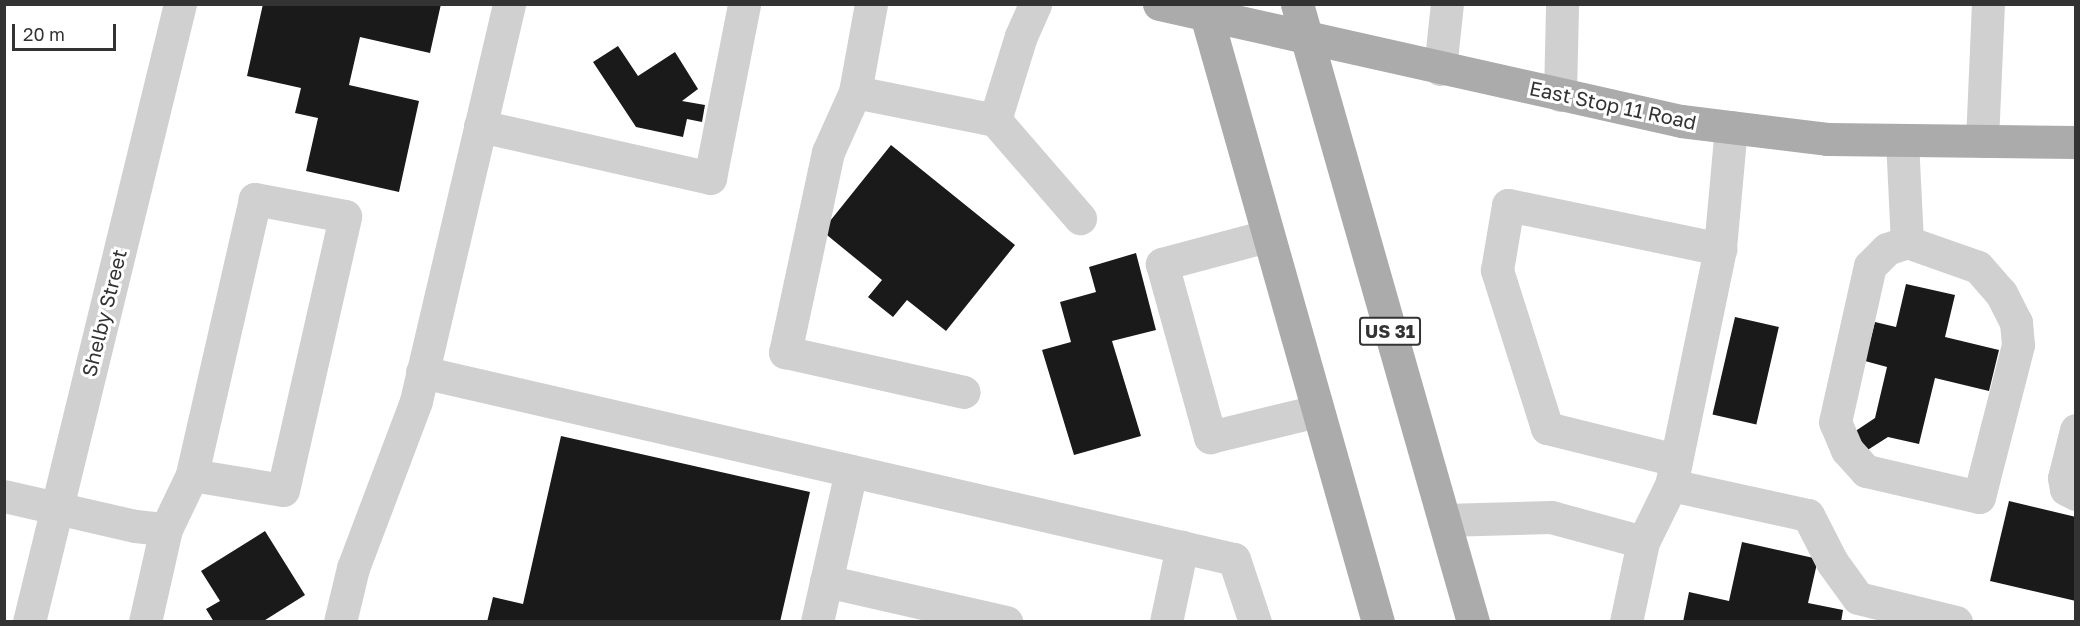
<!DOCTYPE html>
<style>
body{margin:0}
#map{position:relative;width:2080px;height:626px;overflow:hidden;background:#fff;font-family:"Golos Text",sans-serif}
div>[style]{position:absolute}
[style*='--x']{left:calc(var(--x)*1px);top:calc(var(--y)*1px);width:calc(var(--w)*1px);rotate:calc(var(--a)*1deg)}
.building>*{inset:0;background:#1a1a1a;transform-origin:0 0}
.minor>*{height:33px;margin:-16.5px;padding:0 16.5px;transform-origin:16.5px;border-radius:16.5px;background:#d0d0d0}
.major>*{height:33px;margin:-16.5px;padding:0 16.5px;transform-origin:16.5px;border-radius:16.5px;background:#ababab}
span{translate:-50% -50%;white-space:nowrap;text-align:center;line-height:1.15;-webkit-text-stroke:6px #fff;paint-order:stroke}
.shield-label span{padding:2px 4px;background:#fff;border:2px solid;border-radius:4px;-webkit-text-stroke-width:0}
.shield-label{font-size:18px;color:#333;font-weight:700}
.street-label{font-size:20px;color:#333}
.frame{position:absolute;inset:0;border:6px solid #333;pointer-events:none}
.scale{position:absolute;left:12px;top:24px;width:104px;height:27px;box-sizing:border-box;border:3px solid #333;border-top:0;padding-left:8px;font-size:18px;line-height:21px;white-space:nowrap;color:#333;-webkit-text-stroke:4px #fff;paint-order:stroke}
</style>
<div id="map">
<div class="building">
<i style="clip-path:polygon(263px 4px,441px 4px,430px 53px,360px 37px,349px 85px,419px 101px,399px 192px,306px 171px,318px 118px,295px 113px,301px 88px,247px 76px)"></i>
<i style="clip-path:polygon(618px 46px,638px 76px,675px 52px,698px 89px,682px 101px,705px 105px,702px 122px,687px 119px,683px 137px,636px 127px,593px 62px)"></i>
<i style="clip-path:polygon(891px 145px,1015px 245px,946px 331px,907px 300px,893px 317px,868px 297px,882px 280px,822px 231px)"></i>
<i style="clip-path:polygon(1136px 253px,1156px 330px,1112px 341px,1141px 436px,1074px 455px,1042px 350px,1071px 342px,1060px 302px,1096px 292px,1089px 267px)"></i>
<i style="clip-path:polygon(1906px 284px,1955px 295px,1945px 337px,1999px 350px,1989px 391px,1935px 378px,1919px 444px,1888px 437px,1866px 451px,1854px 432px,1875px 418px,1887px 367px,1865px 361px,1875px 322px,1896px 327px)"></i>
<i style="left:1735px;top:317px;width:45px;height:100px;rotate:13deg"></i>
<i style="clip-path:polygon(561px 436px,810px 492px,780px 622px,487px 622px,493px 597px,523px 604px)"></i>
<i style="clip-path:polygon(2009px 501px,2076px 517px,2076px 601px,1990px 581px)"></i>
<i style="clip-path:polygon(265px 531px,305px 595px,262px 622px,214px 622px,206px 609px,220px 601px,201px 571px)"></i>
<i style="clip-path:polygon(1742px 542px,1818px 559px,1808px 603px,1843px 610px,1841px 622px,1683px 622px,1689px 592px,1729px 601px)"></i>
</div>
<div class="minor">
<i style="--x:871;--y:4;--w:89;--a:100.3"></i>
<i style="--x:855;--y:92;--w:66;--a:114.2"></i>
<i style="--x:828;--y:152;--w:205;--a:102.1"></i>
<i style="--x:785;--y:352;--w:183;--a:12.6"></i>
<i style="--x:1440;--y:69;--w:65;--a:-83.9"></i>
<i style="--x:855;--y:92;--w:143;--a:11.3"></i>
<i style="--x:995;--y:120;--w:88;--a:-72.8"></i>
<i style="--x:1021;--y:36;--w:35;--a:-66"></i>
<i style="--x:1560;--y:95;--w:91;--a:-88.7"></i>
<i style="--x:995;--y:120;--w:130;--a:49.1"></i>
<i style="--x:480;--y:126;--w:236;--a:12.7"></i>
<i style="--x:710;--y:178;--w:177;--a:-78.9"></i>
<i style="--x:1731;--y:127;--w:122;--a:95.2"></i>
<i style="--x:1720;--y:249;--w:241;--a:101.7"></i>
<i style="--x:1671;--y:485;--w:140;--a:12.4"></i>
<i style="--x:1808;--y:515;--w:53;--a:62.9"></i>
<i style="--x:1832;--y:562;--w:44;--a:54.2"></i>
<i style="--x:1858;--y:598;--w:101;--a:13.8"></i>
<i style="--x:1902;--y:140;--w:102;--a:87.2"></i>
<i style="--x:1982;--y:141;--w:137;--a:-87.5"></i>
<i style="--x:1267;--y:236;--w:109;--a:165.1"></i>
<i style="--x:1162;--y:264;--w:180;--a:74.5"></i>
<i style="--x:1210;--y:437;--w:110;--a:-13.7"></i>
<i style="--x:1907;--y:242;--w:75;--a:19.4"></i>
<i style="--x:1978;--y:267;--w:35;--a:49"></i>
<i style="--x:2001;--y:293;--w:33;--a:63"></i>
<i style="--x:2016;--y:322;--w:23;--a:85"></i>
<i style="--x:2018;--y:345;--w:157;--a:104.4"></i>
<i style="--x:1979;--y:497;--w:116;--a:-167"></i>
<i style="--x:1866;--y:471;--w:28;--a:-132"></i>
<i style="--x:1847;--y:450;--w:30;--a:-113"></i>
<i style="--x:1835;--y:422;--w:160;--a:-77.4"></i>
<i style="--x:1870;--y:266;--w:24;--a:-45"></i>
<i style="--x:1887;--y:249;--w:21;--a:-19"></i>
<i style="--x:422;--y:372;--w:833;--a:12.97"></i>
<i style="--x:1234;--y:559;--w:66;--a:71.6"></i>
<i style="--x:2076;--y:430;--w:49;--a:104"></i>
<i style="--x:2064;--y:478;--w:11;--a:80"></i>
<i style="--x:2066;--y:489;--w:11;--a:27"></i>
<i style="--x:1676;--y:460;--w:133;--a:-166.1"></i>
<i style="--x:1547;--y:428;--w:166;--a:-107.6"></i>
<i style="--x:1497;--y:270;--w:66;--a:-80.4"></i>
<i style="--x:1508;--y:205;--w:217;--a:11.7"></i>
<i style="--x:4;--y:496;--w:134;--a:12.9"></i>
<i style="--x:135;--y:526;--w:31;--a:6"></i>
<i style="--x:166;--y:529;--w:60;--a:-64.3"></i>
<i style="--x:192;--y:475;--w:92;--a:9.4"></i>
<i style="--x:283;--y:490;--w:281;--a:-77.2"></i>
<i style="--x:345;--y:216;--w:92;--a:-169.3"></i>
<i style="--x:255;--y:199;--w:283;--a:102.9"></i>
<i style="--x:1444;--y:520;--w:107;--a:-1.6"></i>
<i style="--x:1551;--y:517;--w:95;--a:15.2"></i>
<i style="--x:1643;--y:542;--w:82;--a:102"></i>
<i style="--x:1643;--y:542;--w:64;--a:-63.8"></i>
<i style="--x:826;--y:581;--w:185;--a:12.8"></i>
<i style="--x:29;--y:622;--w:636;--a:-76.27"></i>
<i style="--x:145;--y:622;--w:95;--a:-77.3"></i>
<i style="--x:340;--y:622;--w:56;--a:-76.5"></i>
<i style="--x:353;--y:568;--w:178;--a:-69.3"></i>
<i style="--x:416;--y:401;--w:408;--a:-76.8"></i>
<i style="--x:817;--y:622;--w:155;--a:-77.3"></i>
<i style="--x:1166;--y:622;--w:77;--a:-78"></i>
</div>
<div class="major">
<i style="--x:1159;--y:4;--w:535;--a:12.63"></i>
<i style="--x:1681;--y:121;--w:147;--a:7"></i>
<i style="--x:1827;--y:139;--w:249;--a:0.7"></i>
<i style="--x:1203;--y:4;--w:642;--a:74.19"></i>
<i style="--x:1297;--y:4;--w:643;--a:74.1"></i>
</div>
<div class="shield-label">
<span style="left:1390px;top:331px">US 31</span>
</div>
<div class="street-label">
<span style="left:1613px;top:105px;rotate:12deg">East Stop 11 Road</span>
<span style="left:104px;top:313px;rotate:-76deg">Shelby Street</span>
</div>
<div class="frame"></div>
<div class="scale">20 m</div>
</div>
